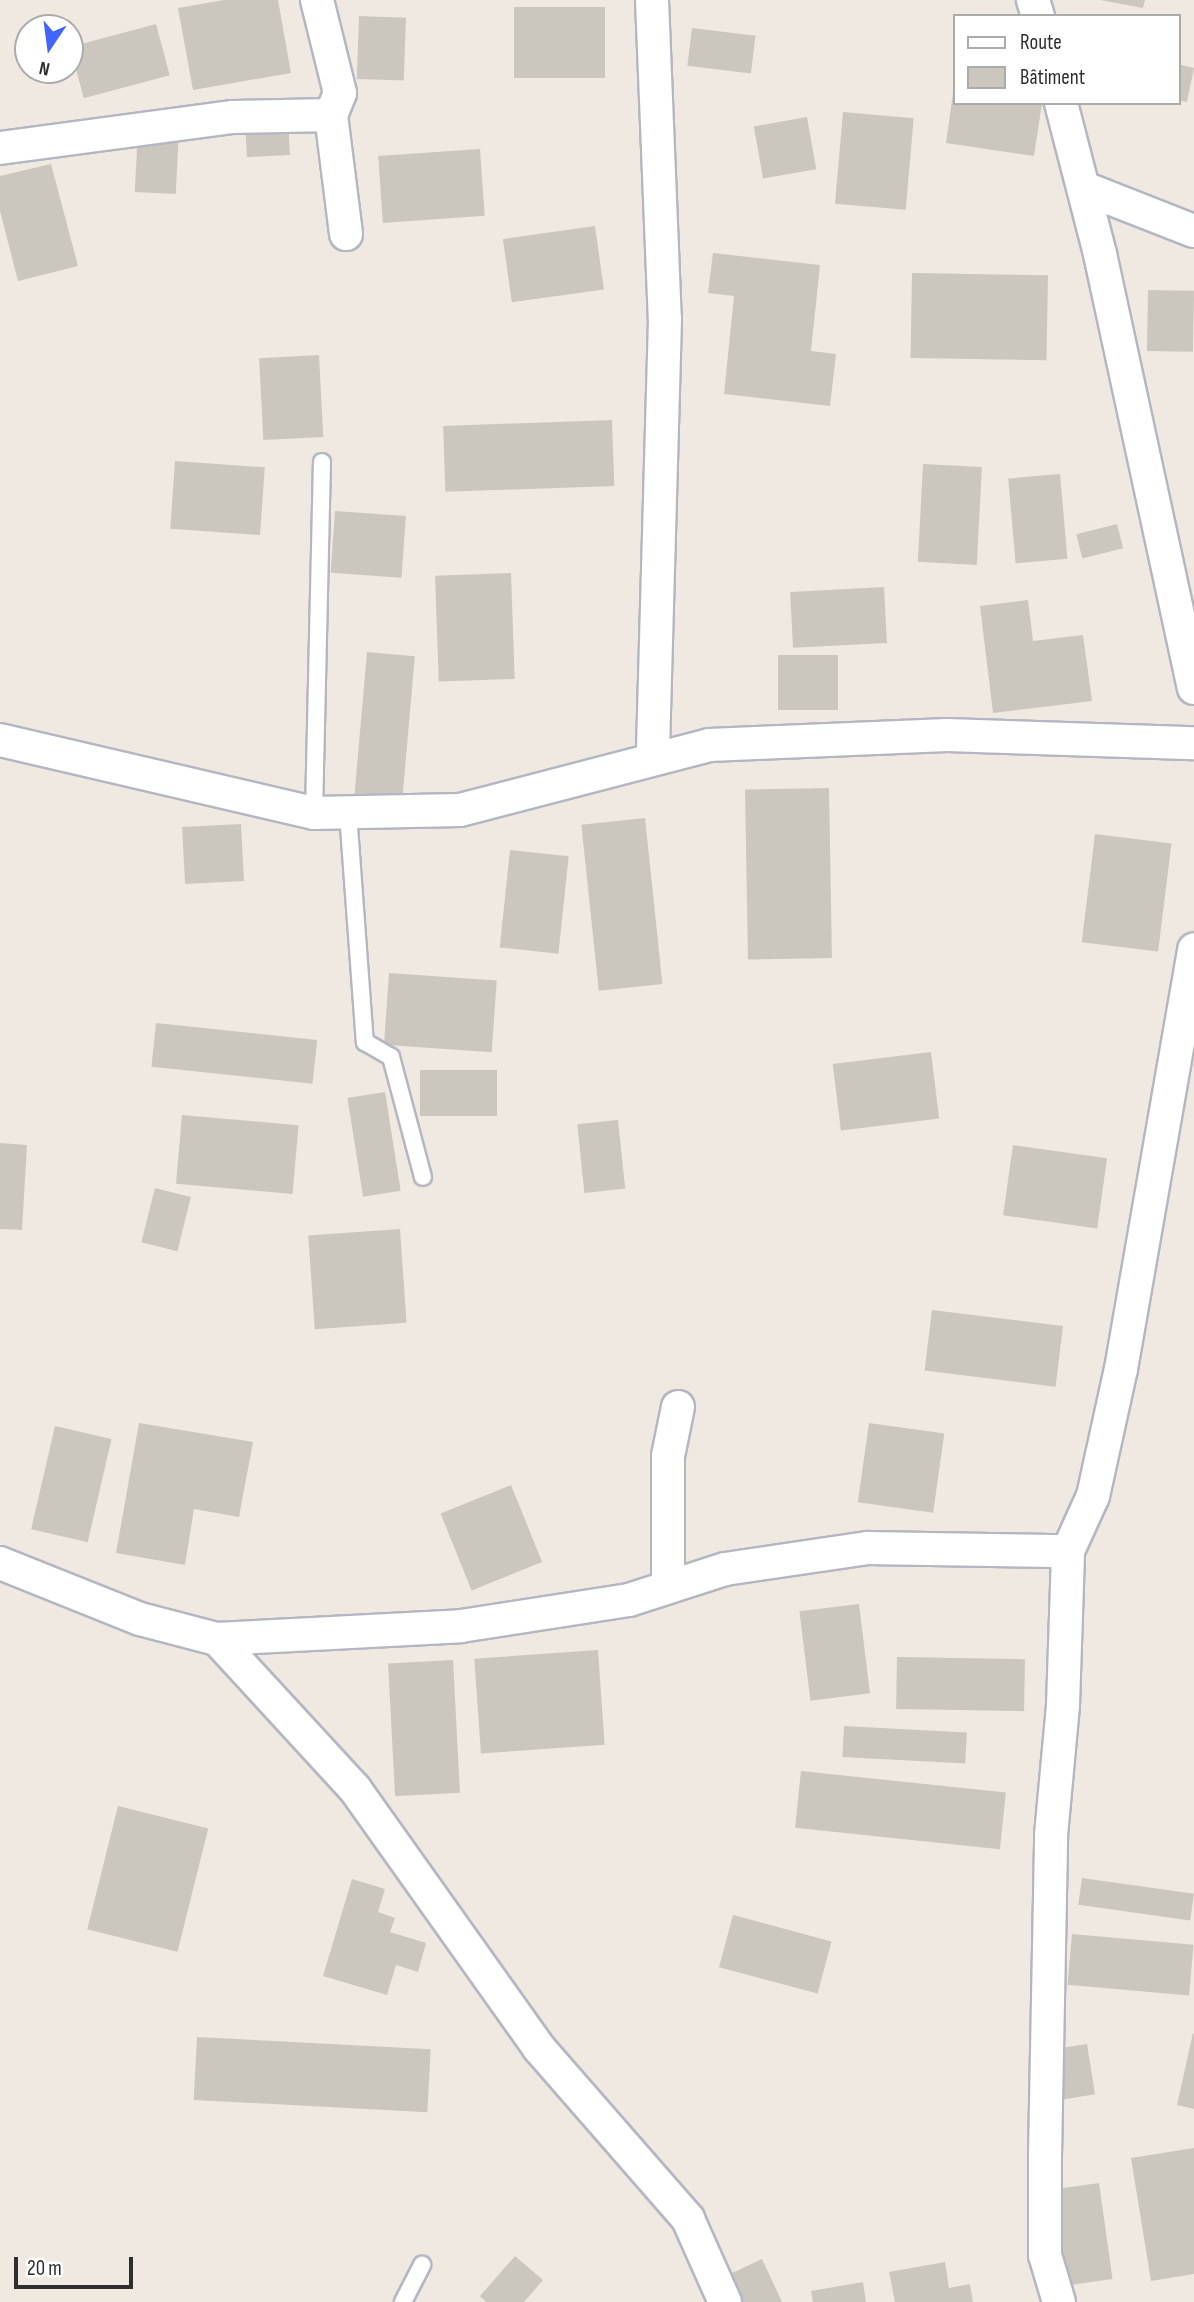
<!DOCTYPE html>
<meta charset="utf-8">
<style>
body{margin:0}
#map{position:relative;width:1194px;height:2302px;overflow:hidden;background:#efe9e1;font-family:"Sofia Sans Condensed",sans-serif}
div>[style]{position:absolute}
[style*='--x']{left:calc(var(--x)*1px);top:calc(var(--y)*1px);width:calc(var(--w)*1px);rotate:calc(var(--a)*1deg)}
.building>*{inset:0;background:#cbc7bf;transform-origin:0 0}
.roads{filter:drop-shadow(2px 0 #b4b7c1) drop-shadow(-2px 0 #b4b7c1) drop-shadow(0 2px #b4b7c1) drop-shadow(0 -2px #b4b7c1)}
.service>*{height:16px;margin:-8px;padding:0 8px;transform-origin:8px;border-radius:8px;background:#fff}
.minor>*{height:32px;margin:-16px;padding:0 16px;transform-origin:16px;border-radius:16px;background:#fff}
span{translate:-50% -50%;white-space:nowrap;text-align:center;line-height:1.15;-webkit-text-stroke:5px #fff;paint-order:stroke}
.legend{position:absolute;left:953px;top:14px;width:228px;height:91px;box-sizing:border-box;background:#fff;border:2px solid #ababab;margin:0;padding:9px 12px;list-style:none;font-size:21px;color:#2e2e2e}
.legend li{display:flex;align-items:center;gap:14px;height:35px}
.legend b{width:35px;border:2px solid #ababab}
.north{position:absolute;left:14px;top:14px;width:70px;height:70px;box-sizing:border-box;background:#fff;border:2px solid #ababab;border-radius:50%;rotate:193deg;font-size:19px;font-weight:700;line-height:28px;text-align:center;color:#2e2e2e}
.north::after{content:'';display:block;margin:auto;width:24px;height:32px;background:#4264fb;clip-path:polygon(50% 0,100% 100%,50% 72%,0 100%)}
.scale{position:absolute;left:14px;top:2257px;width:119px;height:32px;box-sizing:border-box;border:4px solid #2e2e2e;border-top:0;padding-left:9px;font-size:21px;line-height:24px;white-space:nowrap;color:#2e2e2e;-webkit-text-stroke:5px #fff;paint-order:stroke}
</style>
<div id="map">
<div class="building">
<i style="clip-path:polygon(224px 0,278px 0,291px 73px,193px 90px,178px 8px)"></i>
<i style="clip-path:polygon(1100px 0,1145px 0,1143px 8px)"></i>
<i style="left:605px;top:7px;width:71px;height:91px;rotate:90deg"></i>
<i style="left:359px;top:16px;width:47px;height:63px;rotate:2deg"></i>
<i style="left:156px;top:24px;width:53px;height:89px;rotate:75deg"></i>
<i style="left:692px;top:28px;width:64px;height:38px;rotate:7deg"></i>
<i style="clip-path:polygon(1178px 64px,1194px 68px,1187px 102px,1178px 100px)"></i>
<i style="clip-path:polygon(953px 93px,954px 103px,1042px 103px,1034px 156px,946px 143px)"></i>
<i style="left:843px;top:112px;width:71px;height:92px;rotate:5deg"></i>
<i style="left:807px;top:117px;width:53px;height:54px;rotate:80deg"></i>
<i style="left:288px;top:118px;width:37px;height:43px;rotate:87deg"></i>
<i style="left:138px;top:130px;width:41px;height:62px;rotate:3deg"></i>
<i style="left:480px;top:149px;width:67px;height:102px;rotate:86deg"></i>
<i style="clip-path:polygon(51px 164px,78px 266px,18px 281px,0 211px,0 176px)"></i>
<i style="left:595px;top:226px;width:64px;height:93px;rotate:82deg"></i>
<i style="clip-path:polygon(713px 253px,820px 265px,811px 351px,836px 354px,830px 406px,724px 394px,734px 296px,708px 293px)"></i>
<i style="left:912px;top:273px;width:136px;height:85px;rotate:1deg"></i>
<i style="left:1148px;top:290px;width:46px;height:61px;rotate:1deg"></i>
<i style="left:319px;top:355px;width:82px;height:60px;rotate:87deg"></i>
<i style="left:612px;top:420px;width:66px;height:169px;rotate:88deg"></i>
<i style="left:175px;top:461px;width:90px;height:68px;rotate:4deg"></i>
<i style="left:923px;top:464px;width:59px;height:98px;rotate:3deg"></i>
<i style="left:1060px;top:474px;width:85px;height:52px;rotate:85deg"></i>
<i style="left:335px;top:511px;width:71px;height:62px;rotate:4deg"></i>
<i style="left:1117px;top:524px;width:25px;height:42px;rotate:76deg"></i>
<i style="left:511px;top:573px;width:106px;height:76px;rotate:88deg"></i>
<i style="left:884px;top:587px;width:56px;height:94px;rotate:87deg"></i>
<i style="clip-path:polygon(1028px 600px,1033px 641px,1083px 635px,1092px 701px,993px 713px,980px 606px)"></i>
<i style="left:367px;top:652px;width:48px;height:144px;rotate:5deg"></i>
<i style="left:778px;top:655px;width:60px;height:55px"></i>
<i style="left:829px;top:788px;width:170px;height:84px;rotate:89deg"></i>
<i style="left:645px;top:818px;width:167px;height:64px;rotate:84deg"></i>
<i style="left:241px;top:824px;width:57px;height:59px;rotate:87deg"></i>
<i style="left:1095px;top:834px;width:77px;height:109px;rotate:7deg"></i>
<i style="left:510px;top:850px;width:59px;height:98px;rotate:6deg"></i>
<i style="left:389px;top:973px;width:108px;height:72px;rotate:4deg"></i>
<i style="left:156px;top:1023px;width:162px;height:44px;rotate:6deg"></i>
<i style="left:931px;top:1052px;width:67px;height:99px;rotate:83deg"></i>
<i style="left:420px;top:1070px;width:77px;height:46px"></i>
<i style="left:385px;top:1092px;width:100px;height:38px;rotate:81deg"></i>
<i style="left:182px;top:1115px;width:117px;height:69px;rotate:5deg"></i>
<i style="left:618px;top:1120px;width:69px;height:41px;rotate:84deg"></i>
<i style="clip-path:polygon(0 1143px,27px 1145px,22px 1230px,0 1229px)"></i>
<i style="left:1013px;top:1145px;width:95px;height:71px;rotate:8deg"></i>
<i style="left:155px;top:1188px;width:37px;height:56px;rotate:14deg"></i>
<i style="left:400px;top:1229px;width:94px;height:92px;rotate:86deg"></i>
<i style="left:932px;top:1310px;width:132px;height:61px;rotate:7deg"></i>
<i style="clip-path:polygon(139px 1423px,253px 1442px,239px 1517px,194px 1509px,185px 1565px,116px 1553px)"></i>
<i style="left:869px;top:1423px;width:76px;height:80px;rotate:8deg"></i>
<i style="left:55px;top:1426px;width:58px;height:106px;rotate:13deg"></i>
<i style="left:511px;top:1485px;width:83px;height:76px;rotate:68deg"></i>
<i style="left:859px;top:1604px;width:90px;height:60px;rotate:83deg"></i>
<i style="left:598px;top:1650px;width:95px;height:124px;rotate:86deg"></i>
<i style="left:897px;top:1657px;width:128px;height:52px;rotate:1deg"></i>
<i style="left:453px;top:1660px;width:133px;height:65px;rotate:87deg"></i>
<i style="left:844px;top:1726px;width:123px;height:31px;rotate:3deg"></i>
<i style="left:801px;top:1771px;width:206px;height:57px;rotate:6deg"></i>
<i style="left:118px;top:1806px;width:93px;height:127px;rotate:14deg"></i>
<i style="left:1082px;top:1878px;width:113px;height:27px;rotate:8deg"></i>
<i style="clip-path:polygon(352px 1879px,385px 1889px,378px 1912px,395px 1918px,390px 1932px,426px 1943px,418px 1972px,396px 1965px,387px 1995px,323px 1976px)"></i>
<i style="left:733px;top:1915px;width:102px;height:54px;rotate:15deg"></i>
<i style="left:1072px;top:1934px;width:122px;height:51px;rotate:5deg"></i>
<i style="clip-path:polygon(1193px 2033px,1194px 2034px,1194px 2109px,1177px 2105px)"></i>
<i style="left:197px;top:2037px;width:234px;height:63px;rotate:3deg"></i>
<i style="left:1087px;top:2044px;width:51px;height:31px;rotate:81deg"></i>
<i style="clip-path:polygon(1194px 2148px,1194px 2274px,1151px 2281px,1131px 2158px)"></i>
<i style="left:1099px;top:2183px;width:97px;height:45px;rotate:82deg"></i>
<i style="clip-path:polygon(515px 2256px,543px 2280px,524px 2302px,486px 2302px,480px 2296px)"></i>
<i style="clip-path:polygon(762px 2259px,782px 2302px,738px 2302px,726px 2276px)"></i>
<i style="clip-path:polygon(945px 2262px,949px 2288px,970px 2284px,973px 2302px,895px 2302px,889px 2272px)"></i>
<i style="clip-path:polygon(863px 2282px,866px 2302px,813px 2302px,811px 2291px)"></i>
</div>
<div class="roads">
<div class="service">
<i style="--x:314;--y:813;--w:351;--a:-88.7"></i>
<i style="--x:348;--y:813;--w:230;--a:85.8"></i>
<i style="--x:365;--y:1042;--w:30;--a:30"></i>
<i style="--x:391;--y:1057;--w:124;--a:75.1"></i>
<i style="--x:403;--y:2302;--w:42;--a:-62.8"></i>
</div>
<div class="minor">
<i style="--x:317;--y:0;--w:96;--a:76.1"></i>
<i style="--x:340;--y:93;--w:24;--a:112"></i>
<i style="--x:331;--y:115;--w:120;--a:82.8"></i>
<i style="--x:652;--y:0;--w:319;--a:87.7"></i>
<i style="--x:665;--y:319;--w:439;--a:91.6"></i>
<i style="--x:1033;--y:0;--w:17;--a:73"></i>
<i style="--x:1061;--y:103;--w:156;--a:75.5"></i>
<i style="--x:1100;--y:254;--w:444;--a:77.8"></i>
<i style="--x:0;--y:148;--w:235;--a:-7.6"></i>
<i style="--x:233;--y:117;--w:98;--a:-1.2"></i>
<i style="--x:1084;--y:188;--w:118;--a:21.4"></i>
<i style="--x:0;--y:740;--w:322;--a:13.1"></i>
<i style="--x:314;--y:813;--w:146;--a:-1.2"></i>
<i style="--x:460;--y:810;--w:257;--a:-14.6"></i>
<i style="--x:709;--y:745;--w:238;--a:-2.4"></i>
<i style="--x:947;--y:735;--w:247;--a:1.9"></i>
<i style="--x:0;--y:1563;--w:151;--a:21.8"></i>
<i style="--x:140;--y:1619;--w:80;--a:14.6"></i>
<i style="--x:217;--y:1639;--w:204;--a:47.4"></i>
<i style="--x:355;--y:1789;--w:318;--a:54.6"></i>
<i style="--x:539;--y:2048;--w:227;--a:48.9"></i>
<i style="--x:688;--y:2219;--w:91;--a:66"></i>
<i style="--x:668;--y:1587;--w:131;--a:-90"></i>
<i style="--x:668;--y:1456;--w:50;--a:-78.5"></i>
<i style="--x:217;--y:1639;--w:244;--a:-3"></i>
<i style="--x:461;--y:1626;--w:170;--a:-8.8"></i>
<i style="--x:629;--y:1600;--w:101;--a:-17.9"></i>
<i style="--x:725;--y:1569;--w:145;--a:-8.4"></i>
<i style="--x:868;--y:1548;--w:200;--a:0.9"></i>
<i style="--x:1059;--y:2302;--w:49;--a:-106.6"></i>
<i style="--x:1045;--y:2255;--w:99;--a:-90"></i>
<i style="--x:1045;--y:2156;--w:321;--a:-88.9"></i>
<i style="--x:1051;--y:1835;--w:131;--a:-84.7"></i>
<i style="--x:1063;--y:1705;--w:154;--a:-88.1"></i>
<i style="--x:1068;--y:1551;--w:60;--a:-65.6"></i>
<i style="--x:1093;--y:1496;--w:130;--a:-77.6"></i>
<i style="--x:1121;--y:1369;--w:426;--a:-80.1"></i>
</div>
</div>
<ul class="legend">
<li><b style="height:9px;background:#fff"></b>Route</li>
<li><b style="height:19px;background:#cbc7bf"></b>Bâtiment</li>
</ul>
<div class="north">N</div>
<div class="scale">20 m</div>
</div>
